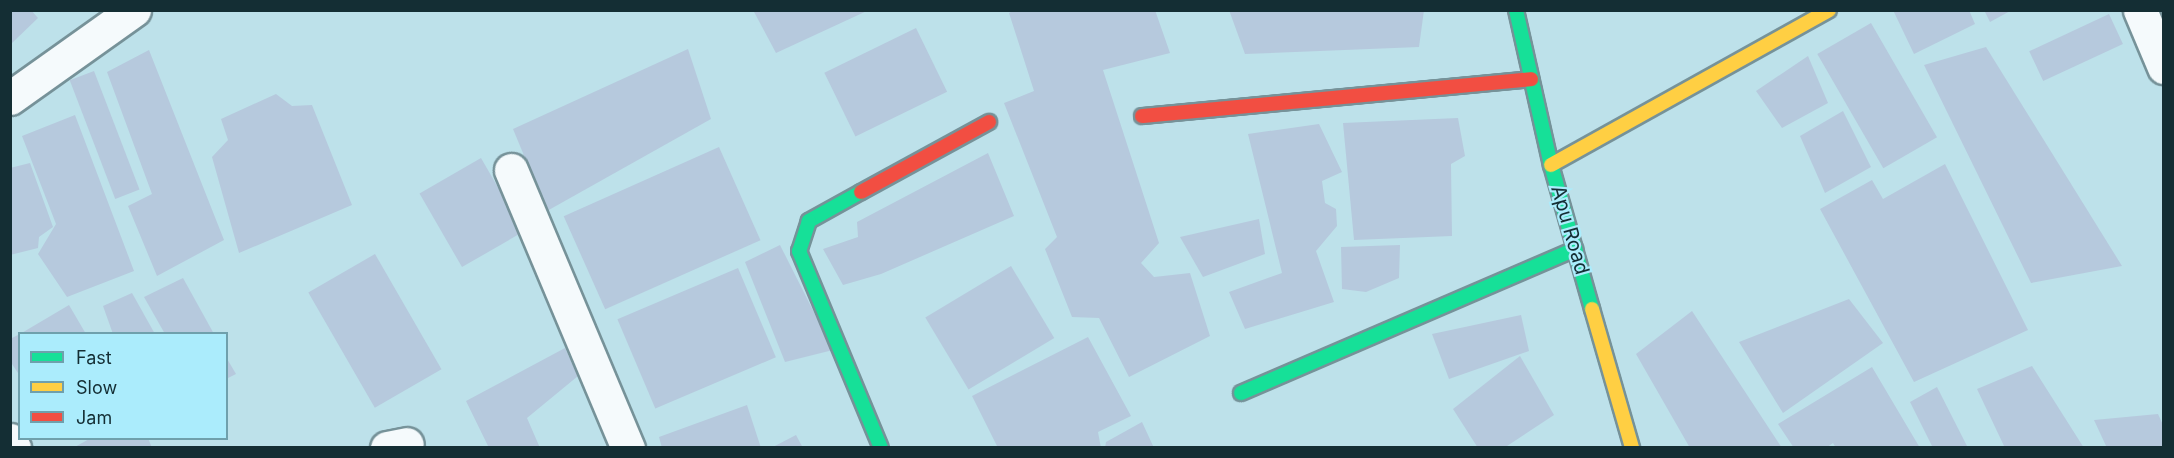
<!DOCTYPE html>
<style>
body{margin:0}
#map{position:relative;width:2174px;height:458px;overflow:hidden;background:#bde1ea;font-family:Inter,sans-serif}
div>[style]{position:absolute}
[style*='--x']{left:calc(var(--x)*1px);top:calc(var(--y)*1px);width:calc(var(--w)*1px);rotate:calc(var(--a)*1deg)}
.building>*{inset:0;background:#b6c9dd;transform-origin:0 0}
.roads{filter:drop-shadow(2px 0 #769299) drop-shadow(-2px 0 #769299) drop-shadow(0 2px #769299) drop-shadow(0 -2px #769299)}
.street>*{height:33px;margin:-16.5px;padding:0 16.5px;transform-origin:16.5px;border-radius:16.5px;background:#f5fafc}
.fast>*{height:14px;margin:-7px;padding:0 7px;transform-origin:7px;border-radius:7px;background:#16e098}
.slow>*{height:14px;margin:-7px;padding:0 7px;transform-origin:7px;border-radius:7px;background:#ffcf43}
.jam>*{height:14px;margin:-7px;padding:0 7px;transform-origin:7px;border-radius:7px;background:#f24e42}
span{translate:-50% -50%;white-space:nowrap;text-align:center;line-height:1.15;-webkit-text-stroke:4.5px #abecfc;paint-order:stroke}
.street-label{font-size:20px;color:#142e34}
.frame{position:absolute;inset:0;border:12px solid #142e34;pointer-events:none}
.legend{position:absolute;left:18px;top:332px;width:210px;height:108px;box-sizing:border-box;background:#abecfc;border:2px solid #6fa0ac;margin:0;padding:8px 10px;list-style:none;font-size:18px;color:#142e34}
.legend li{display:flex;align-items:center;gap:12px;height:30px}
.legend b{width:30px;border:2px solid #6fa0ac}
</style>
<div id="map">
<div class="building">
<i style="clip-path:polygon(10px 10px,31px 10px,38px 18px,10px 45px)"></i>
<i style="clip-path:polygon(753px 10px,869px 10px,776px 53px)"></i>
<i style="clip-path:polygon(1014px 10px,1155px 10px,1170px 53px,1103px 70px,1159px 243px,1141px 263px,1154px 277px,1190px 273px,1210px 336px,1129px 377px,1099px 318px,1072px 317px,1045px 249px,1057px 237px,1004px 103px,1034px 91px,1009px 13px)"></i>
<i style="clip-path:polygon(1229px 10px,1424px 10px,1419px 47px,1245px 54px)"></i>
<i style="clip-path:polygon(1893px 10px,1969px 10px,1975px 24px,1914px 54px)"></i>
<i style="clip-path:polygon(1984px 10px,2012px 10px,1990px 22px)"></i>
<i style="left:2109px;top:14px;width:33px;height:88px;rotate:65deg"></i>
<i style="left:1871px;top:23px;width:132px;height:62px;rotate:60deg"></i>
<i style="left:916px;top:28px;width:71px;height:102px;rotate:64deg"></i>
<i style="clip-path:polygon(1986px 47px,2122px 266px,2031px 283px,1924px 65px)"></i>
<i style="clip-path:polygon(688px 49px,711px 119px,547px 211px,513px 129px)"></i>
<i style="clip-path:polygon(149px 50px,224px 240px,157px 276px,128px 206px,152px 194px,107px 72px)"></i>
<i style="clip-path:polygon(1808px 56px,1828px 103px,1782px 128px,1756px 91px)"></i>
<i style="left:94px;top:71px;width:127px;height:26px;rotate:69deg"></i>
<i style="clip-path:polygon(276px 94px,292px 106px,312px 105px,352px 205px,239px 253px,212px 157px,228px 140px,221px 119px)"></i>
<i style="clip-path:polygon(1843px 111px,1871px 167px,1825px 193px,1800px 136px)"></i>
<i style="clip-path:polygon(75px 115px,134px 271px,67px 297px,38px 254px,56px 224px,22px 136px)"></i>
<i style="clip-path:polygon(1458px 118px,1465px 156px,1451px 164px,1452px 236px,1354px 240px,1343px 123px)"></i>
<i style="clip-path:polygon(1319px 124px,1342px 172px,1322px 181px,1325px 203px,1336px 209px,1337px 226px,1316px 251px,1334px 302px,1245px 329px,1229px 292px,1282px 273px,1248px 134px)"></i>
<i style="left:719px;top:147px;width:102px;height:170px;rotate:66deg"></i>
<i style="clip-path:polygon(988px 153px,1014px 216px,881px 274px,843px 285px,823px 249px,858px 237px,857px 222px)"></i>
<i style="left:481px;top:158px;width:85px;height:71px;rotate:60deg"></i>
<i style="clip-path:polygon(30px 163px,53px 227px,39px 237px,38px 248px,10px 255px,10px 168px)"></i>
<i style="clip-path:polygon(1945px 164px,2028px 330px,1914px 382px,1820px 209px,1872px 180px,1883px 199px)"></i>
<i style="clip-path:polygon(1259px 219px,1265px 254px,1203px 277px,1180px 237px)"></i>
<i style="clip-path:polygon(780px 245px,833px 350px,785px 362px,745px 262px)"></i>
<i style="clip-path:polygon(1400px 245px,1399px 278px,1366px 292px,1342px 289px,1341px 247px)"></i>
<i style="left:375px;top:254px;width:133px;height:77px;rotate:60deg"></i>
<i style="left:1011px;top:266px;width:84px;height:100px;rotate:59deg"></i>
<i style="left:738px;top:268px;width:97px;height:131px;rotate:67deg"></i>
<i style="clip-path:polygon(183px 278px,214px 334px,165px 334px,144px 297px)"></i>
<i style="clip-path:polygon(132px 293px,155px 334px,113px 334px,103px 306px)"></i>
<i style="clip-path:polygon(1849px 299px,1883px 343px,1783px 413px,1739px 342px)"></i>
<i style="clip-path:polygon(69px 305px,86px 334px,20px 334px)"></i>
<i style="clip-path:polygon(1692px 311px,1782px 448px,1690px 448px,1636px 354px)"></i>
<i style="clip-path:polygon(1521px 315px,1529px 351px,1449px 379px,1432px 334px)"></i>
<i style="clip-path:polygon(20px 334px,20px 376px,10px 361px,10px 339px)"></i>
<i style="clip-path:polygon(1088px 337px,1131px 416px,1098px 432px,1101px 448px,998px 448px,972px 396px)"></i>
<i style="clip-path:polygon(565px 348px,578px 376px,527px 418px,540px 448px,489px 448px,466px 401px)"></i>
<i style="clip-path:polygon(1520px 356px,1554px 415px,1504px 448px,1478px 448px,1453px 409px)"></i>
<i style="clip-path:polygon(226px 357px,236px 374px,226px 379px)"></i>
<i style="clip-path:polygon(2032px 366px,2084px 448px,2005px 448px,1977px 389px)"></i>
<i style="clip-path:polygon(1872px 367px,1920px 448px,1836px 448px,1833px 443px,1826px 448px,1794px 448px,1778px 424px)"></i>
<i style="clip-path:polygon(1937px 387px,1968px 448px,1933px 448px,1910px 402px)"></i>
<i style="clip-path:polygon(747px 405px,761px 448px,662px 448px,659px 437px)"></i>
<i style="clip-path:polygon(2158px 414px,2164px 427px,2164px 448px,2107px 448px,2094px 420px)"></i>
<i style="clip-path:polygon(1142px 422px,1154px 448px,1105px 448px,1106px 442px)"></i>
<i style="clip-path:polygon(796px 435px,803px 448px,771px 448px)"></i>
<i style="clip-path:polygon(91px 438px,148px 438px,152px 448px,73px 448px)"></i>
</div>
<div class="roads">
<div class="street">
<i style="--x:2140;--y:10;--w:62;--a:67.2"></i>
<i style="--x:10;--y:98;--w:152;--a:-35.4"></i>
<i style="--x:511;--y:170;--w:302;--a:67.2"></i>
<i style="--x:10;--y:440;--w:9;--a:63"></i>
<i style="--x:387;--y:448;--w:20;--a:-11"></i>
</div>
<div class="fast">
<i style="--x:1516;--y:10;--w:159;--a:77.3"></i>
<i style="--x:1551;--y:165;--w:150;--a:74.1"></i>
<i style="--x:861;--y:192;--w:60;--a:150.9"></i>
<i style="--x:809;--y:221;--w:32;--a:108"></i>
<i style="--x:799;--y:251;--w:213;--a:67.4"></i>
<i style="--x:1241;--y:393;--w:364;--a:-23.3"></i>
</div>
<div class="slow">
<i style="--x:1551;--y:165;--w:318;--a:-29.1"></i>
<i style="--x:1592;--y:309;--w:145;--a:73.9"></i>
</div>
<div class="jam">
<i style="--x:1142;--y:116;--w:391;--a:-5.4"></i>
<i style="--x:861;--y:192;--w:146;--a:-28.7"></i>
</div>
</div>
<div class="street-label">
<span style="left:1570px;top:230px;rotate:74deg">Apu Road</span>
</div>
<div class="frame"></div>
<ul class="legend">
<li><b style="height:8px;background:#16e098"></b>Fast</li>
<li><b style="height:8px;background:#ffcf43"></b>Slow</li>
<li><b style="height:8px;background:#f24e42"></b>Jam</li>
</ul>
</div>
